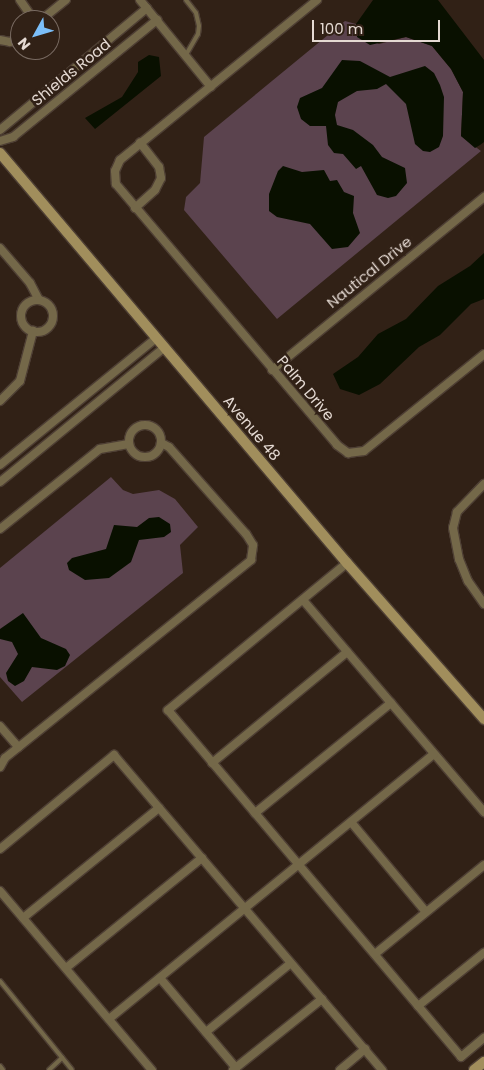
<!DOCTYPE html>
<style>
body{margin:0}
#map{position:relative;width:484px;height:1070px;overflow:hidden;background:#312116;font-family:Poppins,sans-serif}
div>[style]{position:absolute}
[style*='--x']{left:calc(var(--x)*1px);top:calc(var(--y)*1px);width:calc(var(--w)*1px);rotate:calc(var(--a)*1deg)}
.green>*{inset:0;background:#5b434e}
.water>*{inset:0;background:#091000}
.roads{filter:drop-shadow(1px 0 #4e3f34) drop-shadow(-1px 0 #4e3f34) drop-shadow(0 1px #4e3f34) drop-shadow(0 -1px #4e3f34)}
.service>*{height:4px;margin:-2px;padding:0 2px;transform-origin:2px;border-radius:2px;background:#746849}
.minor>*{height:8px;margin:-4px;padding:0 4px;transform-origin:4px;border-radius:4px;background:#746849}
.minor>.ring{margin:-4px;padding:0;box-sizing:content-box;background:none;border:8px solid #746849;border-radius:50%}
.secondary>*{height:10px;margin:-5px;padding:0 5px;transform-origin:5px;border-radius:5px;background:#a18e5c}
span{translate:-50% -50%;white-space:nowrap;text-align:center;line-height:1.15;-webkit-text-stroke:5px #312116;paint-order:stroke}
.street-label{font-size:15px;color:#e5dad3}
.north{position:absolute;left:10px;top:10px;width:50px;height:50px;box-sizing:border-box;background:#312116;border:1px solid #796b62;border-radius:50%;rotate:231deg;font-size:14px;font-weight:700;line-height:20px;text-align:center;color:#e5dad3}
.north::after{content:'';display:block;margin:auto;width:18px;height:22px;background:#7bbef8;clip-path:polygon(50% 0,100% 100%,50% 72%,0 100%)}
.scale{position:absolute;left:312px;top:20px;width:128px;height:22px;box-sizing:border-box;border:2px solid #e5dad3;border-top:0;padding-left:6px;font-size:15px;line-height:18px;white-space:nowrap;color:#e5dad3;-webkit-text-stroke:4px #312116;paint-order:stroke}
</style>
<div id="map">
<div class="green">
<i style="clip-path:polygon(345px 21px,356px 24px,355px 33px,379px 44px,406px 37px,432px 46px,451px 69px,463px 92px,461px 136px,481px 151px,277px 319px,184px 210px,186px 197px,200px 183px,204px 137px)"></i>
<i style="clip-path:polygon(111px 477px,123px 490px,133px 494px,159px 490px,175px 499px,198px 527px,180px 545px,183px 573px,22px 702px,0 677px,0 568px)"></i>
</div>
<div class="water">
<i style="clip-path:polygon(373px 0,438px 0,484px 60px,484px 142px,480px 145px,475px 148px,461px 136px,463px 92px,451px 69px,432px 46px,406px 37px,370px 45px,357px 37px,356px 24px)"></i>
<i style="clip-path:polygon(149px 55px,159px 57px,161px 76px,95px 129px,85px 118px,122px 97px,138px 72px,138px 62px)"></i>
<i style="clip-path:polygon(342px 60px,360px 61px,390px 77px,425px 66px,434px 73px,440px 85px,444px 97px,443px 136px,439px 147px,430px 152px,423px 151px,415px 144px,406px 104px,386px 84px,377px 89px,357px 91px,338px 102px,335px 115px,337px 125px,353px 130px,373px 145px,382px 157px,405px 168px,407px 183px,396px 196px,388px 198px,377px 195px,361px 166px,356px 169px,343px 154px,334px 153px,328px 145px,326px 126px,310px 126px,301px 119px,297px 107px,300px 98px,322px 88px)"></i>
<i style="clip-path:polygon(283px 166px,302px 172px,324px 170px,330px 181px,337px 180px,344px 192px,354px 196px,353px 213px,360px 233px,348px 247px,332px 249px,310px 224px,277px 217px,269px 211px,269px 194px,278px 171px)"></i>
<i style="clip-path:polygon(484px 253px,484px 299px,471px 304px,440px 335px,419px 347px,380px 384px,359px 395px,340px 389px,333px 374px,358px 357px,378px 334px,406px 319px,438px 286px,470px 266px)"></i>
<i style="clip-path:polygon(159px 517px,170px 524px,171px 532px,164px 537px,139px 540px,131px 562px,109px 578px,85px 580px,69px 570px,67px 563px,72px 558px,106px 549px,114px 525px,137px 527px,149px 518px)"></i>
<i style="clip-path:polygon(23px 613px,41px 638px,66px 649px,70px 655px,65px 666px,57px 670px,32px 667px,24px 681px,15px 686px,8px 681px,6px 673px,18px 654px,12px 642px,0 639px,0 629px)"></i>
</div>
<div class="roads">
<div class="service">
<i style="--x:186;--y:0;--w:16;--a:52"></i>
<i style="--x:196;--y:13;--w:13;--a:77"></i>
<i style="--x:199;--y:26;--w:8;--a:97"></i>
<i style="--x:198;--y:34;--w:24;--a:120"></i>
<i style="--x:0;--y:981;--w:114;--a:51"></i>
<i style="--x:0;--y:1066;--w:5;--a:53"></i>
<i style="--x:49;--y:1070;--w:18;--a:-43"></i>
</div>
<div class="minor">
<i style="--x:20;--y:0;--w:24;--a:55"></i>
<i style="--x:140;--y:0;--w:112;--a:50.8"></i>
<i style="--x:317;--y:0;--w:254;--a:140.9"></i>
<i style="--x:120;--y:160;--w:12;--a:114"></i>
<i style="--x:115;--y:171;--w:13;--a:86"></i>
<i style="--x:116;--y:184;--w:342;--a:49.7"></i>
<i style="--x:337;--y:445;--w:14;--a:36"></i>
<i style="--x:348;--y:453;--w:16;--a:-7"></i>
<i style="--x:364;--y:451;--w:154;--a:-38.9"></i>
<i style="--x:41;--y:20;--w:32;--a:-39"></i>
<i style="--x:0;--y:40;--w:10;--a:11"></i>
<i style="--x:10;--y:42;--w:11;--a:-27"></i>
<i style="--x:0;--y:130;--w:191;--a:-39.7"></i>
<i style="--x:0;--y:141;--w:14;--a:-17"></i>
<i style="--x:13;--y:137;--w:186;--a:-39.1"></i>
<i style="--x:135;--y:208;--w:27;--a:-42"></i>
<i style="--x:155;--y:190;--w:13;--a:-63"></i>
<i style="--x:161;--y:178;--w:11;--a:-100"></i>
<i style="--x:159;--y:167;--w:31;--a:-128"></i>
<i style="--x:0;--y:248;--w:46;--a:49.4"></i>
<i style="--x:30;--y:283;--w:19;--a:62"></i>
<i class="ring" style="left:21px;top:300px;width:24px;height:24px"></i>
<i style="--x:272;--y:370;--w:274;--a:-39.2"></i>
<i style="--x:0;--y:401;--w:28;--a:-45"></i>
<i style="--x:20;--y:381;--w:52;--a:-75.4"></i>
<i class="ring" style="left:129px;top:425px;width:24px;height:24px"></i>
<i style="--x:0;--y:465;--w:201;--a:-39.1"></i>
<i style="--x:0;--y:482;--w:212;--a:-39.3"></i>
<i style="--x:484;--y:484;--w:39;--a:134"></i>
<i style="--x:457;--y:512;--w:16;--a:104"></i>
<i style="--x:453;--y:528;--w:32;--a:79"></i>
<i style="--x:459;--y:559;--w:24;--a:68"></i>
<i style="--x:468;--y:581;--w:28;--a:55"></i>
<i style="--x:0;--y:529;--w:128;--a:-38.7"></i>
<i style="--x:100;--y:449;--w:29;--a:-10"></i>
<i style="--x:347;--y:563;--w:232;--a:140.6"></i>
<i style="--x:168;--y:710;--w:454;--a:49.8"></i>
<i style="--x:461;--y:1057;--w:30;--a:-40"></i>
<i style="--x:303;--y:600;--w:279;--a:49.5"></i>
<i style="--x:0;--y:726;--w:28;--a:49"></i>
<i style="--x:212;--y:763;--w:175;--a:-39.4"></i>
<i style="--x:0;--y:767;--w:10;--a:-61"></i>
<i style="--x:5;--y:758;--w:316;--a:-38.8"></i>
<i style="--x:251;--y:560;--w:15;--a:-82"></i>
<i style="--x:253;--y:545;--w:13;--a:-122"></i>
<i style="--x:246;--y:534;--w:116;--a:-131.5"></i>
<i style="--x:169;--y:447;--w:9;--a:-153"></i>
<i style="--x:255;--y:813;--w:175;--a:-39"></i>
<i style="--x:351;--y:822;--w:117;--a:50.2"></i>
<i style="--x:0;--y:849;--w:148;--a:-39.5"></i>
<i style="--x:114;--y:755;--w:414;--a:49.6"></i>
<i style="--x:0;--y:891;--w:235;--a:49.7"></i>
<i style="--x:23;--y:918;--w:175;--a:-39"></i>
<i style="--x:375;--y:954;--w:141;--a:-39.2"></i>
<i style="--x:66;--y:968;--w:175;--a:-39"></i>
<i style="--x:160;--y:978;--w:118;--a:49.8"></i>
<i style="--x:418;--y:1006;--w:85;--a:-38.8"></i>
<i style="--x:109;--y:1019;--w:419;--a:-39.2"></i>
<i style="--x:206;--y:1032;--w:109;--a:-39.1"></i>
<i style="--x:233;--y:1070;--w:114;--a:-38.6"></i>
<i style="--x:340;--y:1070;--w:33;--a:-40"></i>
</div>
<div class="secondary">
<i style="--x:0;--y:153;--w:537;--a:49.76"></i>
<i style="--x:347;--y:563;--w:208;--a:48.7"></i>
<i style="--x:474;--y:1070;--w:13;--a:-39"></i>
</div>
</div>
<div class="street-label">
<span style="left:71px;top:72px;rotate:-39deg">Shields Road</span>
<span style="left:369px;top:272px;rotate:-39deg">Nautical Drive</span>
<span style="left:306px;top:388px;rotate:50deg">Palm Drive</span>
<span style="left:252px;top:428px;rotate:50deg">Avenue 48</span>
</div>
<div class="north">N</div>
<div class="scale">100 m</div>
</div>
